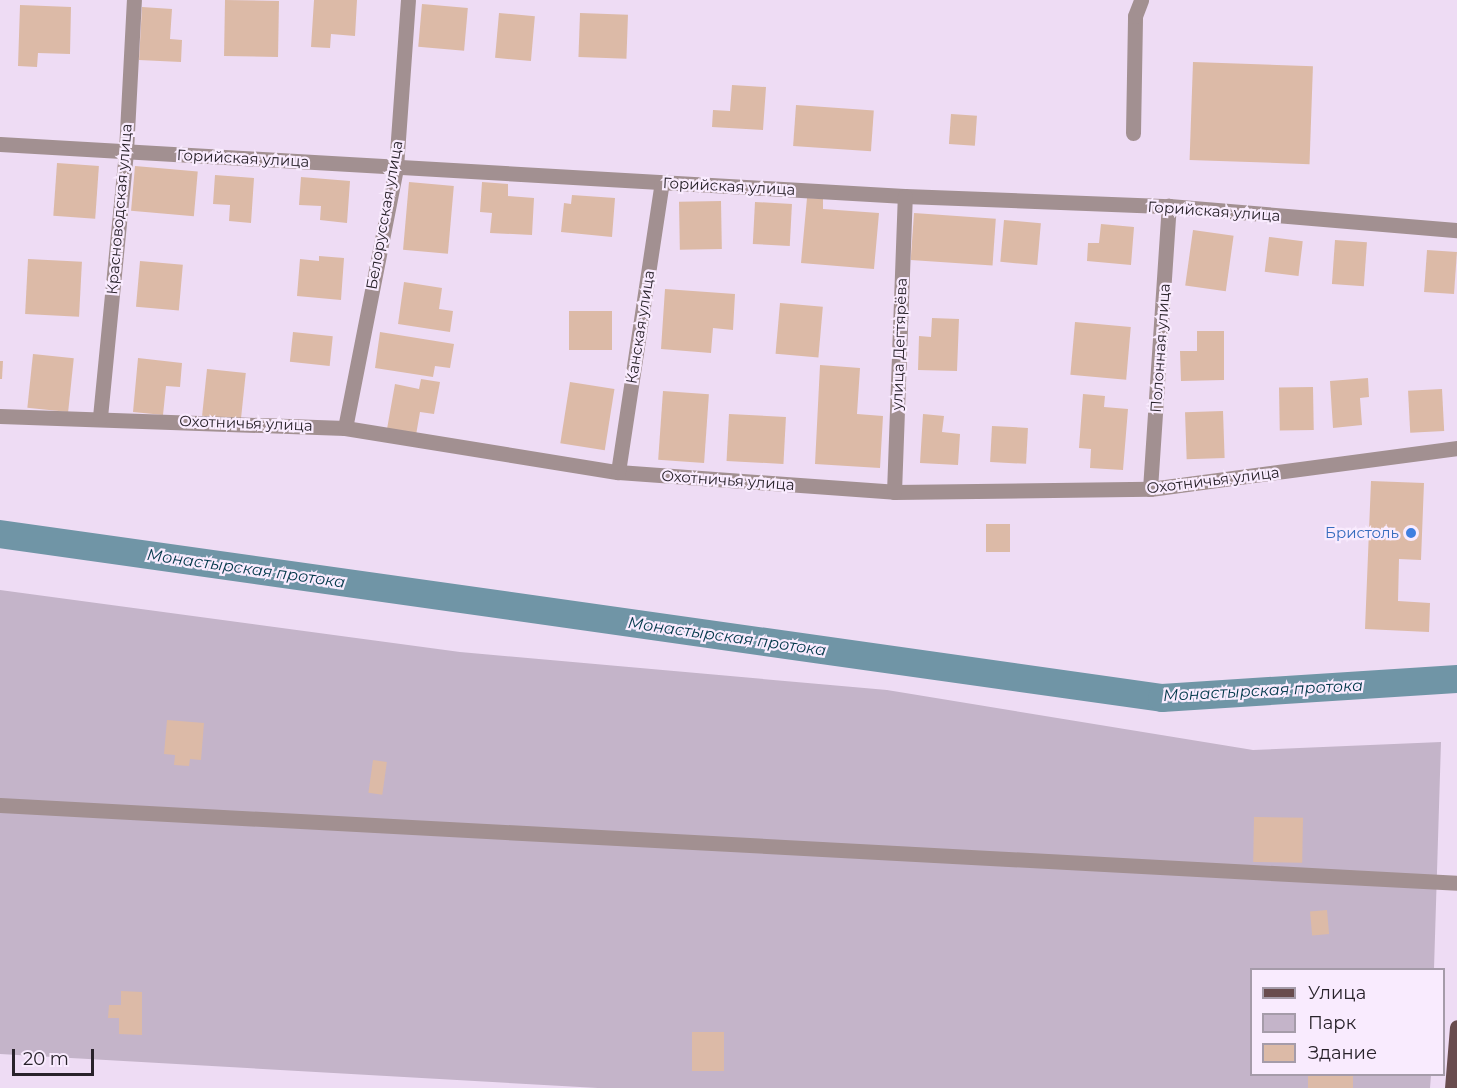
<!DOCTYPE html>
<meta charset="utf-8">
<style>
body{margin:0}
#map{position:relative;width:1457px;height:1088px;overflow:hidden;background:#eedcf4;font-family:Montserrat,sans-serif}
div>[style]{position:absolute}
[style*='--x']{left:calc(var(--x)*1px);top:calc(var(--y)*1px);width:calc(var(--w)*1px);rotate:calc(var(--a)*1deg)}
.green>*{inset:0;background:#c4b4c9}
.canal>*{height:28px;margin:-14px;padding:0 14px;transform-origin:14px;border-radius:14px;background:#7095a6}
.building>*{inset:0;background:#dcbaa7;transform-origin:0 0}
.minor>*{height:15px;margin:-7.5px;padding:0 7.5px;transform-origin:7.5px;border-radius:7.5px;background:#a29091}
.major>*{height:15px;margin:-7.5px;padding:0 7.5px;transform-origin:7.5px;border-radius:7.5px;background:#694c4e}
.dots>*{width:16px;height:16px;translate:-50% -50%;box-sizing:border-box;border:3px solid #f9ebfe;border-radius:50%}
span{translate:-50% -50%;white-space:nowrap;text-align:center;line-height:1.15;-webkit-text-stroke:4.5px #f9ebfe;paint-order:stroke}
.street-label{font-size:15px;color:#28222a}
.shop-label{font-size:15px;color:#366cbe}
.right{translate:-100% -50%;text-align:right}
.water-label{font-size:16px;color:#003749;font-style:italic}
.legend{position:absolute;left:1250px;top:968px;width:195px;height:108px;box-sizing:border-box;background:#f9ebfe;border:2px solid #a59ba9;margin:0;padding:8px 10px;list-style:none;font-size:18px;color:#28222a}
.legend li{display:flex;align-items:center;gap:12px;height:30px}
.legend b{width:30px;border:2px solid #a59ba9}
.scale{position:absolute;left:12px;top:1049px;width:82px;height:27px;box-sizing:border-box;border:3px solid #28222a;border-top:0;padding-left:8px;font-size:18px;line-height:21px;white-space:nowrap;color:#28222a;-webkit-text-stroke:4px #f9ebfe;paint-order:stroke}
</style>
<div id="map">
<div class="green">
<i style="clip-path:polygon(0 590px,460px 652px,887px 690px,1253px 750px,1441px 742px,1434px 969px,1252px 970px,1252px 1074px,1431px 1075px,1430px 1088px,598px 1088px,0 1054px)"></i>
</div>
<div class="canal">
<i style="--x:0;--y:534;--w:1174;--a:8.03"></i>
<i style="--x:1162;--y:698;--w:296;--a:-3.7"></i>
</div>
<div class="building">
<i style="left:225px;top:0;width:54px;height:56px;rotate:1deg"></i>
<i style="clip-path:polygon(314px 0,357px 0,355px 36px,331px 34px,330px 48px,311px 47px)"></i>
<i style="left:422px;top:4px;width:46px;height:43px;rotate:5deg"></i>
<i style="clip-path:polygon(20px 5px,71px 7px,70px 54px,38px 53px,37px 67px,18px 66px)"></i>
<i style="clip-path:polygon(142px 7px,172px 9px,170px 39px,182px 40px,181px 62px,139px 60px)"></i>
<i style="left:499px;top:13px;width:36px;height:45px;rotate:5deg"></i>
<i style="left:580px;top:13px;width:48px;height:44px;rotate:2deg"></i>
<i style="left:1193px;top:62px;width:120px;height:98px;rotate:2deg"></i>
<i style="clip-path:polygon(732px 85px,766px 87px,763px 130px,712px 127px,713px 110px,730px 111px)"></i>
<i style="left:796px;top:105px;width:78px;height:41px;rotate:4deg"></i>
<i style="left:951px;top:114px;width:26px;height:30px;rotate:4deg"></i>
<i style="left:57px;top:163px;width:42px;height:53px;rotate:4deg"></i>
<i style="left:135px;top:166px;width:63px;height:45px;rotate:5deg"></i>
<i style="clip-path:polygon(215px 175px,254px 178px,251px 223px,229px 221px,230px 205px,213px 204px)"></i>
<i style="clip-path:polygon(301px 177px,350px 181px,347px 223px,320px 220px,321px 206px,299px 205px)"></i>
<i style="left:409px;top:182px;width:45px;height:68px;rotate:5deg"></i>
<i style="clip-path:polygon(482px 182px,508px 184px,508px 196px,534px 198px,532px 235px,490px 233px,492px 213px,480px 212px)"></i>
<i style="clip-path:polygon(572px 195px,615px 198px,612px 237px,561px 232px,564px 203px,571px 204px)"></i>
<i style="clip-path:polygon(807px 198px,823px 199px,823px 209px,879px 213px,874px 269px,801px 263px)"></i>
<i style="left:721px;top:201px;width:48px;height:42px;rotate:89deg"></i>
<i style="left:755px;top:202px;width:37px;height:42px;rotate:3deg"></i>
<i style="left:914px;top:213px;width:82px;height:47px;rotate:4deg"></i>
<i style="left:1004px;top:220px;width:37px;height:42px;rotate:5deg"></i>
<i style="clip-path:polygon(1101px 224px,1134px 227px,1131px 265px,1087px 261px,1088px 243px,1099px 243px)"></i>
<i style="left:1193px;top:230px;width:41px;height:56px;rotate:8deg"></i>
<i style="left:1269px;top:237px;width:34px;height:35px;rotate:7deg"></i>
<i style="left:1335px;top:240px;width:32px;height:44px;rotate:4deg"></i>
<i style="left:1427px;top:250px;width:30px;height:42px;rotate:4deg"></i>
<i style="clip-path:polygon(319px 256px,344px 258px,341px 300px,297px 296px,300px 259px,319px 261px)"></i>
<i style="left:28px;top:259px;width:54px;height:55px;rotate:3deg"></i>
<i style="left:140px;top:261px;width:43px;height:46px;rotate:5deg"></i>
<i style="clip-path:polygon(404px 282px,442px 288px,439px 309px,453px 311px,450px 332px,398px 324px)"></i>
<i style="clip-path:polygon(665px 289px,735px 294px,733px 330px,713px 328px,711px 353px,661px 349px)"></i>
<i style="left:780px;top:303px;width:43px;height:51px;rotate:5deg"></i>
<i style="left:569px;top:311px;width:43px;height:39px"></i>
<i style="clip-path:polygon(932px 318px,959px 319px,957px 371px,918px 370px,919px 336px,931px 337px)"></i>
<i style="left:1075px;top:322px;width:56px;height:53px;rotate:5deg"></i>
<i style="clip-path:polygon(1197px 331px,1224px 331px,1224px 380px,1181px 381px,1180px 351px,1197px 351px)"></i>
<i style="left:293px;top:332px;width:40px;height:30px;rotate:6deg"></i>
<i style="clip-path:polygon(380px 332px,454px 344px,450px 368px,435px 366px,433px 377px,375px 368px)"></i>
<i style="left:33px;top:354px;width:41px;height:54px;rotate:6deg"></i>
<i style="clip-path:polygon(138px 358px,182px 363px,180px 387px,166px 386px,163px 415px,133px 412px)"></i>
<i style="clip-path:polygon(0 361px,3px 361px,2px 379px,0 379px)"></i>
<i style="clip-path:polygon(820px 365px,860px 368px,857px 414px,883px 416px,880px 468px,815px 464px)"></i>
<i style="left:207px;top:369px;width:39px;height:47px;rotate:6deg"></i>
<i style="clip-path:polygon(1368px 378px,1369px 397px,1360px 398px,1362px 425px,1333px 428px,1330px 381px)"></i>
<i style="clip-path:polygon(421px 379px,440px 382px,434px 414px,420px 412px,416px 435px,387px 429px,395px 384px,419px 389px)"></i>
<i style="left:570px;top:382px;width:45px;height:62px;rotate:9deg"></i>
<i style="left:1313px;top:387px;width:43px;height:34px;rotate:89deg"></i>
<i style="left:1442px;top:389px;width:42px;height:34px;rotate:87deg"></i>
<i style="left:663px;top:391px;width:46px;height:69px;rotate:4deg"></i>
<i style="clip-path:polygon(1083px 394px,1105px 396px,1104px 407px,1128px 409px,1123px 470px,1090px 468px,1091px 449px,1079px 448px)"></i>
<i style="left:1223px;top:411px;width:47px;height:38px;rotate:88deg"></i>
<i style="left:729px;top:414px;width:57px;height:47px;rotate:3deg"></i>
<i style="clip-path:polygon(923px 414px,944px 416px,942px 432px,960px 434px,958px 465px,920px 463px)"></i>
<i style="left:992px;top:426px;width:36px;height:36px;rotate:3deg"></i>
<i style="clip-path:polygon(1371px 481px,1424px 483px,1421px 560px,1399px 559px,1398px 601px,1430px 603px,1429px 632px,1365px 629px)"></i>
<i style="left:986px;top:524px;width:24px;height:28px"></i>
<i style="clip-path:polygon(167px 720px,204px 723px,201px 760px,190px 759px,189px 766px,174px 765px,175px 755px,164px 754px)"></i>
<i style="left:373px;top:760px;width:14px;height:33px;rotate:8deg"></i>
<i style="left:1254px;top:817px;width:49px;height:45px;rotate:1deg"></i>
<i style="left:1327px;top:910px;width:24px;height:17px;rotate:85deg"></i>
<i style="clip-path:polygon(121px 991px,142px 992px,142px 1035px,119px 1034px,119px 1018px,108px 1018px,109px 1005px,121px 1005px)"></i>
<i style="left:692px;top:1032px;width:32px;height:39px"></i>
<i style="left:1308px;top:1074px;width:45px;height:14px"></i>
</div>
<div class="minor">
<i style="--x:1133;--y:133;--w:117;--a:-89"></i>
<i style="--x:1135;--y:16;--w:17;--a:-69"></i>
<i style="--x:0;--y:144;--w:906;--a:3.29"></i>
<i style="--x:905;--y:196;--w:264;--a:2.2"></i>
<i style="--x:1169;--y:206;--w:289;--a:4.8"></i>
<i style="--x:0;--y:416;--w:345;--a:2"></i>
<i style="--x:345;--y:428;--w:277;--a:9.2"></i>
<i style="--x:618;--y:472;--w:277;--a:4.1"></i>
<i style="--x:894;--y:492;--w:256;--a:-0.7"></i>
<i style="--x:1150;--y:489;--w:310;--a:-7.6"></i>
<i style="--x:100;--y:417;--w:267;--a:-84.4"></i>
<i style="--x:126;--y:151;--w:151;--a:-87"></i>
<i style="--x:345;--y:428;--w:266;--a:-78.9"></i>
<i style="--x:396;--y:167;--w:167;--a:-85.9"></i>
<i style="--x:618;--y:472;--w:293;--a:-81.4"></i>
<i style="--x:1150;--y:489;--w:284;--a:-86.2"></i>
<i style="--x:894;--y:492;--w:296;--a:-87.9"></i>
<i style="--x:0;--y:805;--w:1459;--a:3.06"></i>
</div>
<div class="major">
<i style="--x:1452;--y:1088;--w:61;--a:-85.3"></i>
</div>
<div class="dots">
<i style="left:1411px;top:533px;background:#3f7fe0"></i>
</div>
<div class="street-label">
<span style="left:243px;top:158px;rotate:3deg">Горийская улица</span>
<span style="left:729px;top:186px;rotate:3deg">Горийская улица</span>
<span style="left:119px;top:209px;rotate:-85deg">Красноводская улица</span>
<span style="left:1214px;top:211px;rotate:4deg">Горийская улица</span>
<span style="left:384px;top:215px;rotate:-80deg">Белорусская улица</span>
<span style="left:640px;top:327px;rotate:-81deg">Канская улица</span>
<span style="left:899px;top:344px;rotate:-88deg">улица Дегтярёва</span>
<span style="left:1160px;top:348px;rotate:-86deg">Полонная улица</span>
<span style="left:246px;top:423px;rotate:2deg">Охотничья улица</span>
<span style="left:728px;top:480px;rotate:4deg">Охотничья улица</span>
<span style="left:1213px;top:480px;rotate:-7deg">Охотничья улица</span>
</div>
<div class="shop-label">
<span class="right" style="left:1399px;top:533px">Бристоль</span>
</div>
<div class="water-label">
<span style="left:246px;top:569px;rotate:8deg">Монастырская протока</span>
<span style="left:727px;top:637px;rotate:8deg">Монастырская протока</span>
<span style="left:1263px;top:691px;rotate:-3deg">Монастырская протока</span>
</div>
<ul class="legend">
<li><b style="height:8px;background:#694c4e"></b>Улица</li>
<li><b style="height:16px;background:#c4b4c9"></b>Парк</li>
<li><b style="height:16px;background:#dcbaa7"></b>Здание</li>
</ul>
<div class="scale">20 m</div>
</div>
